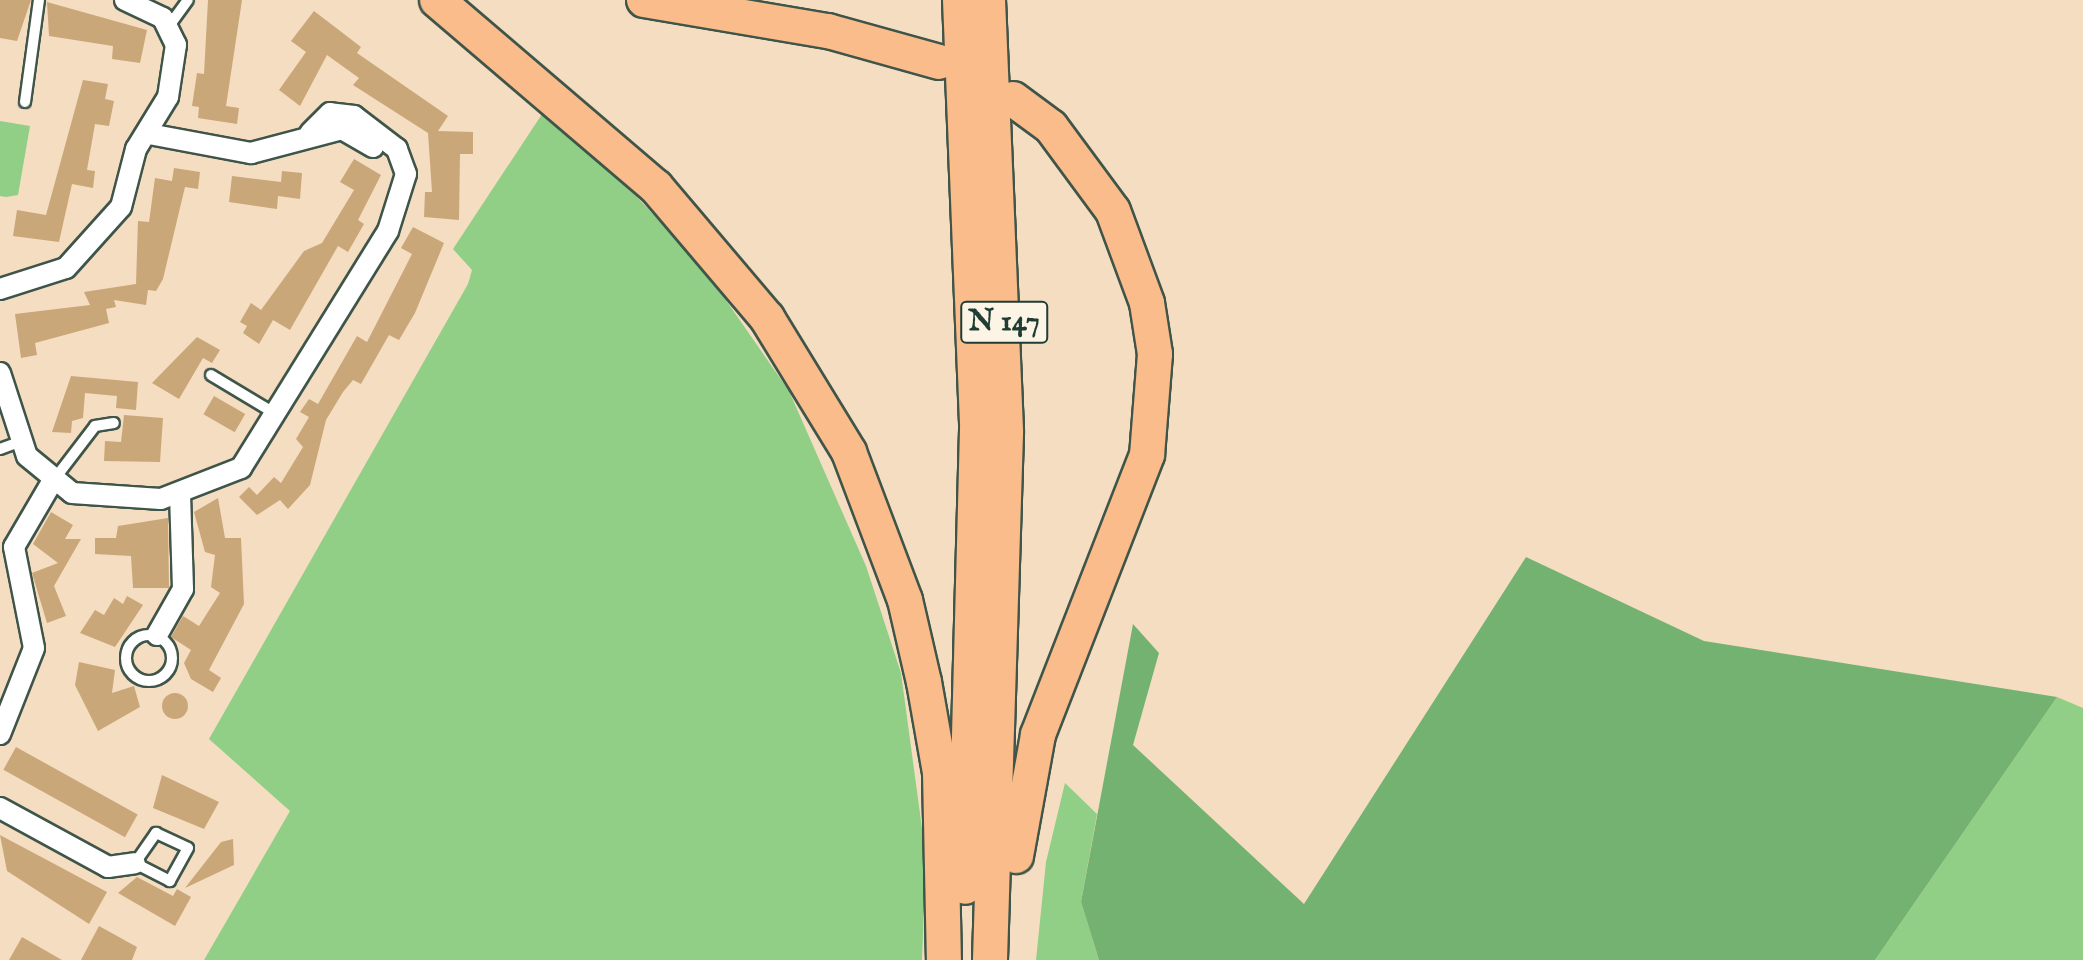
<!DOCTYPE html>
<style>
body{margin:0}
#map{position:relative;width:2083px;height:960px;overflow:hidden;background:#f5ddc1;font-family:"IM FELL English",serif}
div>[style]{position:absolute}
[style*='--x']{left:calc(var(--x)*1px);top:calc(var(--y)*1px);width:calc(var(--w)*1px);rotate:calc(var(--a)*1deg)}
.green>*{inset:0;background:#90cf85}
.forest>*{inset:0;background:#74b272}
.building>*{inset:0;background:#caa778;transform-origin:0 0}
.round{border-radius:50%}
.roads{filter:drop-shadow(2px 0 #3f5549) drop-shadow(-2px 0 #3f5549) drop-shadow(0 2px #3f5549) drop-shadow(0 -2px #3f5549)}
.service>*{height:10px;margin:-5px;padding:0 5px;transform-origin:5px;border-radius:5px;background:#fff}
.service>.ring{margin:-5px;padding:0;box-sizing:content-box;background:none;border:10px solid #fff;border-radius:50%}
.minor>*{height:20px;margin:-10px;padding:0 10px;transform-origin:10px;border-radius:10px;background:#fff}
.trunk>*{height:34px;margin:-17px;padding:0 17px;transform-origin:17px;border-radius:17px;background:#f9bc8a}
span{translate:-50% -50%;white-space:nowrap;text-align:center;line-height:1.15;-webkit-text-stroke:6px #fcf5e5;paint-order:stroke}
.shield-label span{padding:2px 6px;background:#fcf5e5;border:2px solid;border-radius:6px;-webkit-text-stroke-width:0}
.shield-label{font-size:30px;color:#1f3d34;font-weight:700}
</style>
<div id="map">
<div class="green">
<i style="clip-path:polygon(550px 102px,707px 273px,789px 391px,866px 566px,901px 673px,926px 858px,922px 960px,204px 960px,290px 811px,209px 739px,468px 284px,472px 270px,453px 249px)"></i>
<i style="clip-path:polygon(0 121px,30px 126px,18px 195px,6px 197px,0 196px)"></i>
<i style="clip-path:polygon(2057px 697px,2083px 708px,2083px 960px,1875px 960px)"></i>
<i style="clip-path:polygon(1065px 783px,1097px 814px,1081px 902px,1099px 960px,1036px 960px,1046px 862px)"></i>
</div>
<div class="forest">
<i style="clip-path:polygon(1526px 557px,1704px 641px,2057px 697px,1875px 960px,1099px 960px,1081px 902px,1133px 624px,1159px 653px,1133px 745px,1304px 904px)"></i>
</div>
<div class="building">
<i style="clip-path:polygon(0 0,31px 0,17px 41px,0 38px)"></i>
<i style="clip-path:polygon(208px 0,242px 0,226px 106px,239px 108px,237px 124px,198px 118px,199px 107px,192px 106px,197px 73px,204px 74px)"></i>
<i style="clip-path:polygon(47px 2px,147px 30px,140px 63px,112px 59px,113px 46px,49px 36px)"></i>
<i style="clip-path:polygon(314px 11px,361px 47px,357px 53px,448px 116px,438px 131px,473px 132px,473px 154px,460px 154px,459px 220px,424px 217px,425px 192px,432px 192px,428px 133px,353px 85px,359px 78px,327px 55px,300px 106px,279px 90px,306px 52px,291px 41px)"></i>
<i style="clip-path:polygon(83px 80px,108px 84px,105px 99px,114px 101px,109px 126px,95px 124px,87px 170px,95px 171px,93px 188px,72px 184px,59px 242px,13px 236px,17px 210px,46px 215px)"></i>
<i style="clip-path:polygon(354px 159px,381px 175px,358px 220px,364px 224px,348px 252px,338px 246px,290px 330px,273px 320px,259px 344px,243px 333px,247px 326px,240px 322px,251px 303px,261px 310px,304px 251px,322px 243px,354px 190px,340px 182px)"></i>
<i style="clip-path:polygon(174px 168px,200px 172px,198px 189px,185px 187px,163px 279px,156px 291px,148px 290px,146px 305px,114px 300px,116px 307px,106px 309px,109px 323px,35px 343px,37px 355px,21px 358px,15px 314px,90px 305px,84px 292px,136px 284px,138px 221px,149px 222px,155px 178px,172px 181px)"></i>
<i style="clip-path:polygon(282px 171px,302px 173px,300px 199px,278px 196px,277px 209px,229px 202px,232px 176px,281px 182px)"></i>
<i style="clip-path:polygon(413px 227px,444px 243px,415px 313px,399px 340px,389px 335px,361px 384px,353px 380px,343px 392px,326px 420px,310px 485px,288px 509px,280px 500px,257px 515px,239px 497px,249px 487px,257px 495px,274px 477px,281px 483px,303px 447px,296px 439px,309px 417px,300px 412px,309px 399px,318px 404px,357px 336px,367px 342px,412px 254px,401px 248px)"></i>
<i style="clip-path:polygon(197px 337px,220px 350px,212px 363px,203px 358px,179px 399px,152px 383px)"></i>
<i style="clip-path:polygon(71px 376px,138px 382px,136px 410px,116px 408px,117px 396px,85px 393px,83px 418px,72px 421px,71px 433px,52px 432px)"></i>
<i style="left:214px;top:396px;width:36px;height:21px;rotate:30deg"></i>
<i style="clip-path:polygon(124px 415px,163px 418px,160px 462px,104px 461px,105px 441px,121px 442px)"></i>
<i style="clip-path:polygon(218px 498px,225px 538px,241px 538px,244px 604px,209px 670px,221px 678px,213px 692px,191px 679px,184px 663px,191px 650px,171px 637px,183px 616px,199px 626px,220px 593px,211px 587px,215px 555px,205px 552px,194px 512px)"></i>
<i style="clip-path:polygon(51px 512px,73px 525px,65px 539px,81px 539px,54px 586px,66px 616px,47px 623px,32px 573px,58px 563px,33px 544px)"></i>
<i style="clip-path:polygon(168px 518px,169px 588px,133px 588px,131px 556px,95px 554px,95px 538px,116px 538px,118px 526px)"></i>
<i style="clip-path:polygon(127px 596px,143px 605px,115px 647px,80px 633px,95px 610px,104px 615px,114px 598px,123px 604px)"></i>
<i style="clip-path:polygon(79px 662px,115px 670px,112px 693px,134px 686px,140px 707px,98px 731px,75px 685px)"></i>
<i class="round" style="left:162px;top:693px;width:26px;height:26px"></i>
<i style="left:16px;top:747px;width:139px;height:26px;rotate:29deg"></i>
<i style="clip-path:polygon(162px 775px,219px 802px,204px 829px,153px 808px)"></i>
<i style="clip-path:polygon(0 835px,107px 892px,89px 924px,7px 871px)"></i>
<i style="clip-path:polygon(233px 839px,234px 865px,185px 888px,221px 842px)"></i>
<i style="clip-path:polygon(137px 877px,173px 896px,177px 889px,191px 897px,175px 926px,118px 893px)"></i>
<i style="clip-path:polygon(99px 926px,137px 947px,132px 960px,81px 960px)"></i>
<i style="clip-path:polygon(22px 937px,62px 960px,9px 960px)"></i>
</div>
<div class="roads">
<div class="service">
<i style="--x:169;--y:26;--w:32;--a:-54"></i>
<i style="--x:25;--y:102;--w:103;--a:-82.2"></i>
<i style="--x:211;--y:375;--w:76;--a:31"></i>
<i style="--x:0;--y:449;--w:20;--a:-20"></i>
<i style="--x:53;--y:481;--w:69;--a:-52.6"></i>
<i style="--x:95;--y:426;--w:19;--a:-9"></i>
<i class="ring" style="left:126px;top:635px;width:36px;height:36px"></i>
<i style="--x:156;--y:833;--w:35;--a:25"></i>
<i style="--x:188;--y:848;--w:38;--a:119"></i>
<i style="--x:170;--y:881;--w:39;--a:-153"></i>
<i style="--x:135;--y:863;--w:37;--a:-55"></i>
</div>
<div class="minor">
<i style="--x:149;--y:134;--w:104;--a:10.6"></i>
<i style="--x:251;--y:153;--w:94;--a:-14.8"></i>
<i style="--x:342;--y:129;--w:36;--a:30"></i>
<i style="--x:0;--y:289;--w:69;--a:-17.7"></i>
<i style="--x:66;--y:268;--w:82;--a:-48"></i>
<i style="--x:121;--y:207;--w:60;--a:-75.5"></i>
<i style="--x:136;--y:149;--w:61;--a:-58.4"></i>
<i style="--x:168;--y:97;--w:53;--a:-81.3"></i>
<i style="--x:176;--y:45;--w:30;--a:-116"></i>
<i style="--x:163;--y:18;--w:42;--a:-154.7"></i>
<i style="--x:0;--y:373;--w:87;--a:72"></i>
<i style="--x:27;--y:456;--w:58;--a:39.4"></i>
<i style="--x:72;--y:493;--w:89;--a:3.9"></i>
<i style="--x:161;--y:499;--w:86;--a:-21.2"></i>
<i style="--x:241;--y:468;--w:279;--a:-58.2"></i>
<i style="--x:388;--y:231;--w:60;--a:-72.5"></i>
<i style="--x:406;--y:174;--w:27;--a:-110"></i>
<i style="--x:397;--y:149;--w:54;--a:-142.5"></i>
<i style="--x:354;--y:116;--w:24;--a:-173"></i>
<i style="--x:330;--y:113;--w:28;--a:135"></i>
<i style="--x:157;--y:635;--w:53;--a:-60.5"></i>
<i style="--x:183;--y:589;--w:93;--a:-91.8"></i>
<i style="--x:0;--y:734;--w:92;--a:-68.4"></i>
<i style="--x:34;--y:648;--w:103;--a:-101.2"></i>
<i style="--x:14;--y:547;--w:75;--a:-59.7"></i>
<i style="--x:0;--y:808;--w:123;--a:28.6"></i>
<i style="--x:108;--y:867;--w:27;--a:-8"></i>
</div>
<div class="trunk">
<i style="--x:437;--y:0;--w:288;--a:40.5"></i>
<i style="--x:656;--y:187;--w:172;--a:49.7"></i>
<i style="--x:767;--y:318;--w:157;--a:58.5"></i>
<i style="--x:849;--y:452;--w:158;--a:69.3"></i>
<i style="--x:905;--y:600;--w:84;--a:77"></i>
<i style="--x:924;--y:682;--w:92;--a:80"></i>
<i style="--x:940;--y:773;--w:187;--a:88.8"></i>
<i style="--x:644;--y:0;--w:187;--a:9.6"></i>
<i style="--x:828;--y:31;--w:115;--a:15.6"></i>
<i style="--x:960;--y:0;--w:430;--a:87.7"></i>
<i style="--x:977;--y:430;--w:457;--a:91.5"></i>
<i style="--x:988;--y:0;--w:433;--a:87.6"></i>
<i style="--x:1006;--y:433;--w:527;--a:91.74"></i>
<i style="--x:1013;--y:99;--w:47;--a:36.4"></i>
<i style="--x:1051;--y:127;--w:104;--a:53.6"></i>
<i style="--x:1113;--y:211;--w:98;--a:69.7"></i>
<i style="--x:1147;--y:303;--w:52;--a:81.1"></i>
<i style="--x:1155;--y:354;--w:101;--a:94.5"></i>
<i style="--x:1147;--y:455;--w:300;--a:111.3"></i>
<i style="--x:1038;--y:735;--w:123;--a:100.3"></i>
</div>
</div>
<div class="shield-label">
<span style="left:1004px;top:322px">N 147</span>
</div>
</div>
